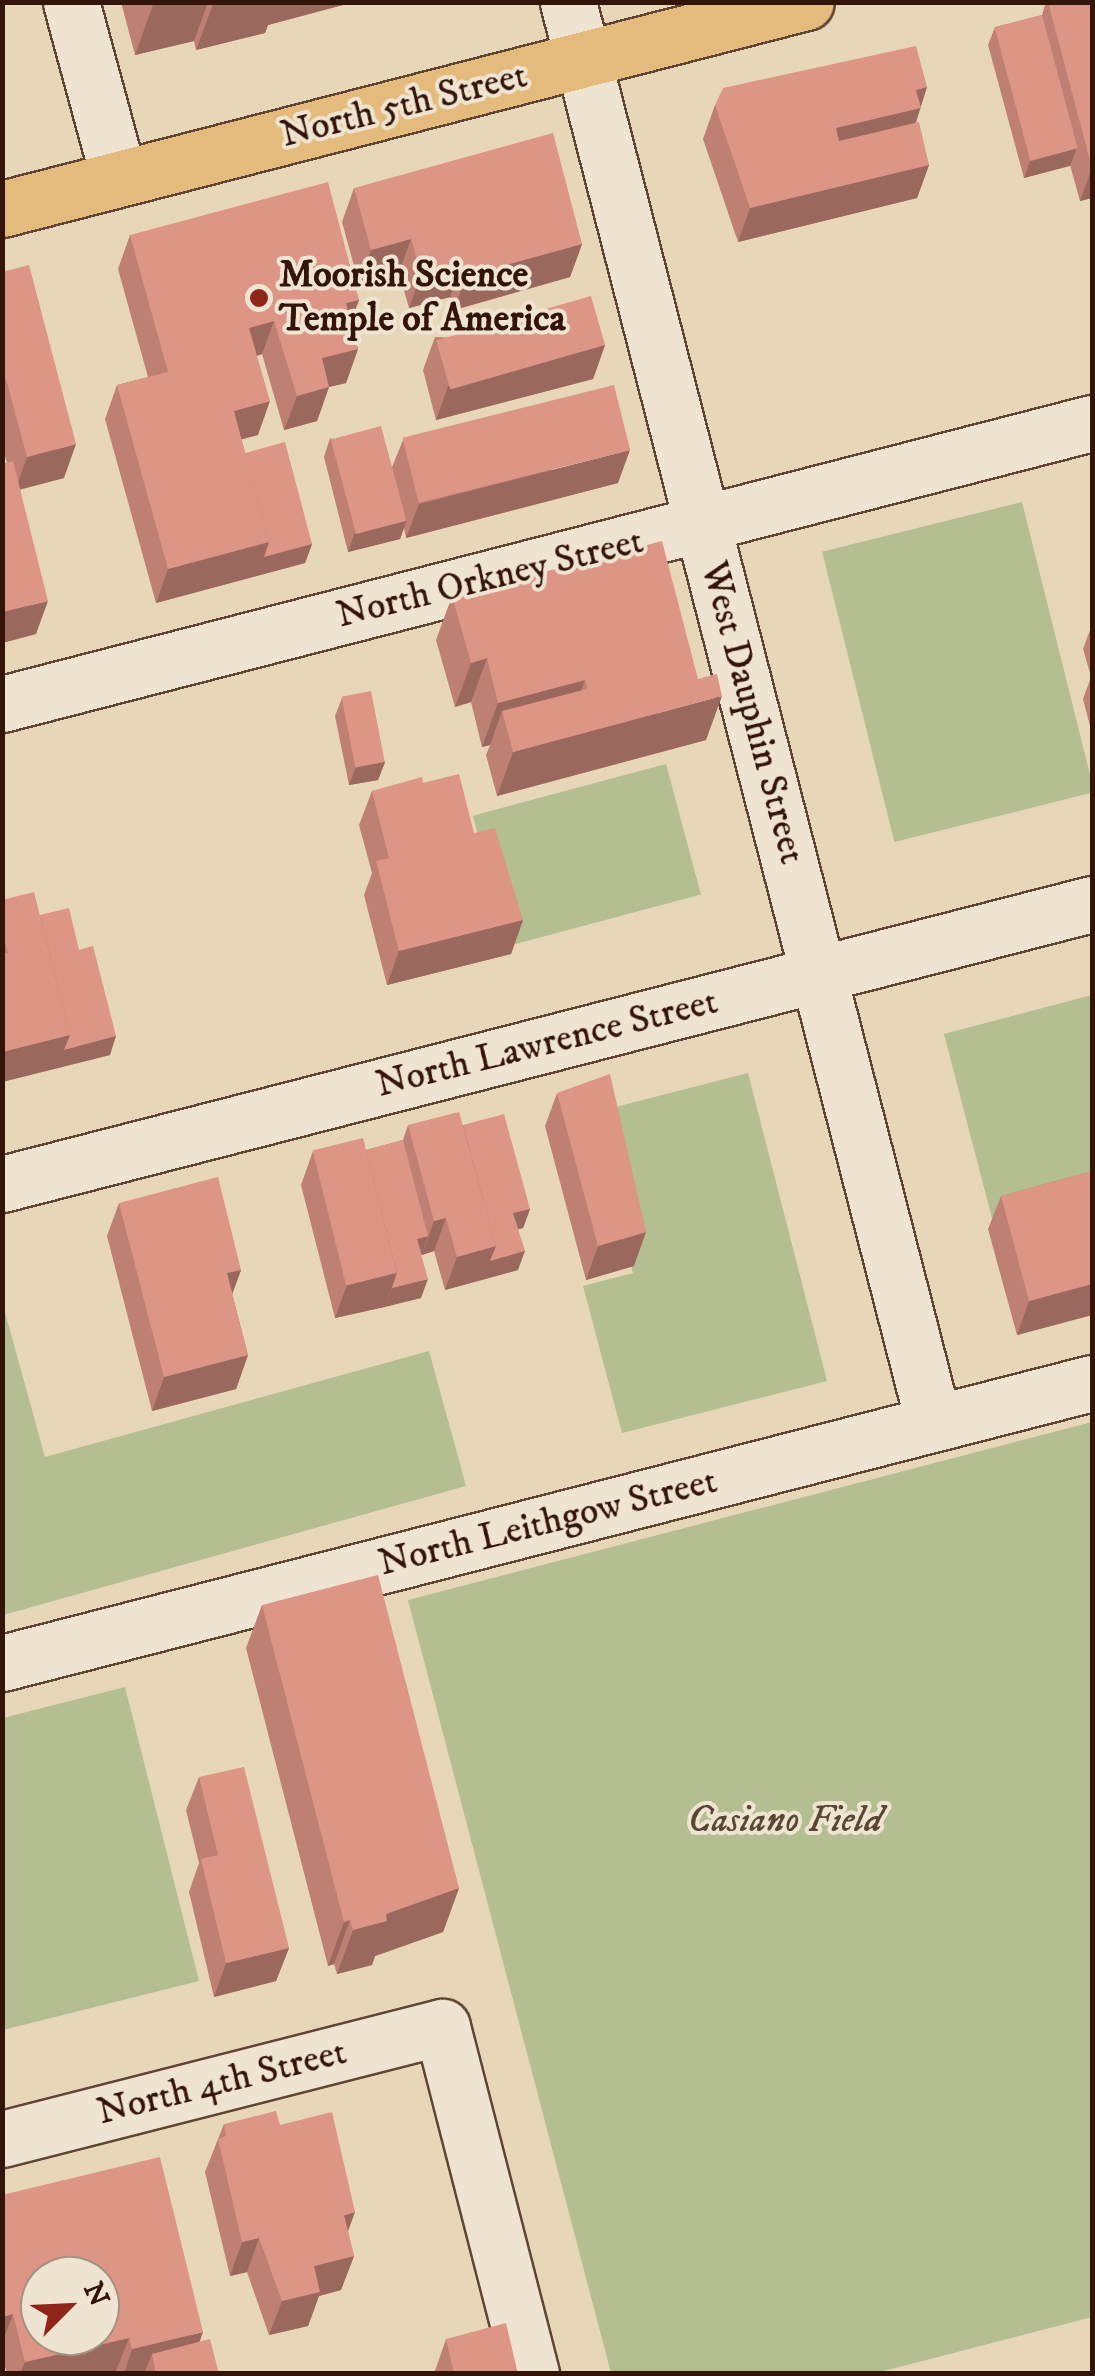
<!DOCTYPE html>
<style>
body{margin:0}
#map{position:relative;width:1095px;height:2376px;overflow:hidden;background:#e7d6b8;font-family:"IM FELL DW Pica",serif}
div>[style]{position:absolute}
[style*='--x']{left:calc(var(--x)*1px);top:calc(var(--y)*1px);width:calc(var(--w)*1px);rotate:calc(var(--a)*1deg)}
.green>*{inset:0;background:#b3be91;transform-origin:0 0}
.roads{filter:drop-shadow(2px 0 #604434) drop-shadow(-2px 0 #604434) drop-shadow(0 2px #604434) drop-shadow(0 -2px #604434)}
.minor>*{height:55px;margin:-27.5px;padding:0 27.5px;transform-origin:27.5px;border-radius:27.5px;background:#efe4d1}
.major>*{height:55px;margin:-27.5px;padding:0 27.5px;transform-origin:27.5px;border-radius:27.5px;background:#e4bb7c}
.wall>*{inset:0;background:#be8072}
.shaded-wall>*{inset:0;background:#9b685d}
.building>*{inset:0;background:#dd9585;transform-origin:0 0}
.dots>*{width:28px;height:28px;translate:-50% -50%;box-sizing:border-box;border:5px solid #efe4d1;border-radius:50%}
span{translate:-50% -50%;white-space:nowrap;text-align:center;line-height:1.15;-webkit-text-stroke:8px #efe4d1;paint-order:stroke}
.street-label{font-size:38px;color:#331408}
.poi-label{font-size:38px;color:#331408;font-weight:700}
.left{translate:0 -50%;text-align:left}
.park-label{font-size:38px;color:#594731;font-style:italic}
.frame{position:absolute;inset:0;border:5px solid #331408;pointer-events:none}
.north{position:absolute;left:20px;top:2256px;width:100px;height:100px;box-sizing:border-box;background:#efe4d1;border:2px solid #a49181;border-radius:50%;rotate:66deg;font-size:28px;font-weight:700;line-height:40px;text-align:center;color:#331408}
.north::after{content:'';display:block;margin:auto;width:35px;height:45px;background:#8f2418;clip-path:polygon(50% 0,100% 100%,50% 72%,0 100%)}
</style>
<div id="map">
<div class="green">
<i style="left:1022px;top:502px;width:299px;height:206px;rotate:76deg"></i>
<i style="left:666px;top:764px;width:135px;height:200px;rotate:75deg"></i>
<i style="clip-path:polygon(1092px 995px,1092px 1200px,994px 1226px,944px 1034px)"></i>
<i style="clip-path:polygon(748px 1073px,827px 1381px,622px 1433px,583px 1286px,633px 1273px,592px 1113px)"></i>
<i style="clip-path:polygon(3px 1305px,45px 1457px,429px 1351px,466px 1486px,3px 1615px)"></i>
<i style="clip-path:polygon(1092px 1422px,1092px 2317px,876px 2373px,611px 2373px,408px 1600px)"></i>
<i style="clip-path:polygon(125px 1687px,199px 1981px,3px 2030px,3px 1718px)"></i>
</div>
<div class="roads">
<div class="minor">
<i style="--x:71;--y:2;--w:183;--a:74.8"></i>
<i style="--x:568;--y:2;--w:1468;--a:75.57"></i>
<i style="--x:2;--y:704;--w:1126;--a:-14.46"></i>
<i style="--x:2;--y:1184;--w:1125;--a:-14.41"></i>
<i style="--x:2;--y:1663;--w:1125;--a:-14.41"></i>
<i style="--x:2;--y:2139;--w:454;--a:-14.3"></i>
<i style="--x:442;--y:2027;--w:358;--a:75.6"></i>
</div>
<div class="major">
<i style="--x:2;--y:209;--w:830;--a:-14.44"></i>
</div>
</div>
<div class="wall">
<i style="clip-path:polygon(121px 2px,354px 2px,268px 25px,265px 33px,196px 50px,194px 41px,135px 55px)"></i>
<i style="clip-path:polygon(1046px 2px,1092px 2px,1092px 198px,1080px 201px,1070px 165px,1024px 178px,988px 45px,995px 27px,1042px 15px)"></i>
<i style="clip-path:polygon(927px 87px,916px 123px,929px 165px,917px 198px,738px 242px,703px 139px,715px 105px)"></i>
<i style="clip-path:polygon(354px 188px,582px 244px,570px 277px,454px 310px,450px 297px,409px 308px,399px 273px,359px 284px,342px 222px)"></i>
<i style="clip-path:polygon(130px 235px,359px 300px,351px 321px,358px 349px,346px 383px,329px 387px,317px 421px,284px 430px,262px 354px,257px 356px,258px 435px,241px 439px,245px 453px,312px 544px,305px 563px,156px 603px,105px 419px,117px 385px,148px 377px,118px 269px)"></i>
<i style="clip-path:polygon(2px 272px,64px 478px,20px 489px,36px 634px,2px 643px,2px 464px,7px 463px,2px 444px)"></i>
<i style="clip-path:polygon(435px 337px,605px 345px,593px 379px,436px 420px,423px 370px)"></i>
<i style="clip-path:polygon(330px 438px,392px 467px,403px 440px,618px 483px,406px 538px,404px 528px,400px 539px,348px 552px,324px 457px)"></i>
<i style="clip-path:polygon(452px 596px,706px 740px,497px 796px,486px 755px,490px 745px,482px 747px,471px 702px,455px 707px,436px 640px)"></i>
<i style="clip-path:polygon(1092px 629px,1092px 734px,1083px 699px,1090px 680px,1092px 680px,1083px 649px,1090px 630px)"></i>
<i style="clip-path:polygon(342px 698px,385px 762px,378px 780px,349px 785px,335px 716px)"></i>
<i style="clip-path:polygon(423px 783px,474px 833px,523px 920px,511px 954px,387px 985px,364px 895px,372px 873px,359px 825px,372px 791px)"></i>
<i style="clip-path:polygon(2px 900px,40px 915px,79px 950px,110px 1055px,2px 1082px)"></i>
<i style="clip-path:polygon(557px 1093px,634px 1266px,586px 1280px,545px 1126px)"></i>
<i style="clip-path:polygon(408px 1125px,463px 1125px,530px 1209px,523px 1228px,518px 1229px,518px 1270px,445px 1290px,434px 1251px,421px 1255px,421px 1298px,335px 1318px,301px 1185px,313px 1151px,366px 1150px,403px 1140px)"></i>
<i style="clip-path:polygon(1092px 1171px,1092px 1315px,1017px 1335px,988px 1229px,1001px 1196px)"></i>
<i style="clip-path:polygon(119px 1203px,241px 1270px,232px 1294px,248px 1355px,236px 1389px,152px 1411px,107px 1236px)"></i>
<i style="clip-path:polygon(262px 1605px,459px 1888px,443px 1932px,375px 1956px,372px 1965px,337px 1974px,334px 1964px,328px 1966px,246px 1648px)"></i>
<i style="clip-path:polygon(199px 1777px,289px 1948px,276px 1981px,214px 1997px,189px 1892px,199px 1863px,186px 1810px)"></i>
<i style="clip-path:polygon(224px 2124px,280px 2125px,348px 2232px,354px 2256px,341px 2290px,319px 2296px,308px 2326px,269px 2335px,247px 2272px,230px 2276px,205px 2172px)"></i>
<i style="clip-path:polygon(2px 2195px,199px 2341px,219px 2374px,117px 2374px,116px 2371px,108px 2374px,7px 2374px,2px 2355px)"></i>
<i style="clip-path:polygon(446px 2339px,518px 2374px,434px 2374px)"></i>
</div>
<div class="shaded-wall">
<i style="clip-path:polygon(164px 2px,208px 2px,194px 41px,135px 55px,153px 5px)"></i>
<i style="clip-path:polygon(214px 2px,354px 2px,268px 25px,265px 33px,196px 50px)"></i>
<i style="clip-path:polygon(927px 87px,909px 142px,824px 162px,836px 128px,916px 90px)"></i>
<i style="clip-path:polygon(1077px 148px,1070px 166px,1024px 178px,1031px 159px)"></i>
<i style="clip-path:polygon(929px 165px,917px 198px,738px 242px,750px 208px)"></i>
<i style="clip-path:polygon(1092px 168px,1092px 198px,1080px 201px)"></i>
<i style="clip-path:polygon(411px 239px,399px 273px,359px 284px,371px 250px)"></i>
<i style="clip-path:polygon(582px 244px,570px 277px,454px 310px,466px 276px)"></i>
<i style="clip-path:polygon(462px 264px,450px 297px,409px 308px,421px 274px)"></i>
<i style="clip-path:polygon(359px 300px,346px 333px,346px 303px)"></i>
<i style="clip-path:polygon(274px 321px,262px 354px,237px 361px,249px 328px)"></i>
<i style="clip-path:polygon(605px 345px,593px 379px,436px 420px,448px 386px)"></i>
<i style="clip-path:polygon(358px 349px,346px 383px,329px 387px,317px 421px,284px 430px,297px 396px,322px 358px)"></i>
<i style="clip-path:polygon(270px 401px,258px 435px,221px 445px,234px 411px)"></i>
<i style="clip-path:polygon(76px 444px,64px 478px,15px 491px,27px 457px)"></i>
<i style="clip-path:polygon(630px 450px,618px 483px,406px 538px,419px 504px)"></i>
<i style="clip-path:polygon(407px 520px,400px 539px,348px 552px,354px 534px)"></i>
<i style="clip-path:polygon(269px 542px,312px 544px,305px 563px,156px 603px,168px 569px)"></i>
<i style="clip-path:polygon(48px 601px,36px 634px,2px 643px,2px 612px)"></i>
<i style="clip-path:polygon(487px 658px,471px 702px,455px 707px,471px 663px)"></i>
<i style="clip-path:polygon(585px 680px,569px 724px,502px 711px,490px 745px,482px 747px,498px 703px)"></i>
<i style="clip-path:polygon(722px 696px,706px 740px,497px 796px,513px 752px)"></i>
<i style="clip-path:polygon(385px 762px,378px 780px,349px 785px,356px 767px)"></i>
<i style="clip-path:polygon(523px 920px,511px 954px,387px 985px,399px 951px)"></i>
<i style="clip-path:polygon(70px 1035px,116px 1036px,110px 1055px,2px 1082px,2px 1052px)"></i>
<i style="clip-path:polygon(530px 1209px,523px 1228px,507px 1232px,513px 1213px)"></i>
<i style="clip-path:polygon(446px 1218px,434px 1251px,422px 1255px,434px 1221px)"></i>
<i style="clip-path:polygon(646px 1232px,634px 1266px,586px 1280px,598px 1246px)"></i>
<i style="clip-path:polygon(428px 1236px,422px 1255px,417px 1239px)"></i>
<i style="clip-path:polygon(496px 1246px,525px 1251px,518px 1270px,445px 1290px,457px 1257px)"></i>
<i style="clip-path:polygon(241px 1270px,229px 1303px,227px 1273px)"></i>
<i style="clip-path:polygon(397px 1273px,385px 1307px,335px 1318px,347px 1285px)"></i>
<i style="clip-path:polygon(428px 1279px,421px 1298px,385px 1307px,392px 1288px)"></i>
<i style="clip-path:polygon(1092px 1284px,1092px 1315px,1017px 1335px,1029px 1301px)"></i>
<i style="clip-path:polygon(248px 1355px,236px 1389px,152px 1411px,164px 1377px)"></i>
<i style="clip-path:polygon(459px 1888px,443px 1932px,375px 1956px,372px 1965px,337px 1974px,353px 1930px,386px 1914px)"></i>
<i style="clip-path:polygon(350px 1920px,334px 1964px,328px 1966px,344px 1922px)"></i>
<i style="clip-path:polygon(289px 1948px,276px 1981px,214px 1997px,226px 1963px)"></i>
<i style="clip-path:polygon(355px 2212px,343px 2245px,344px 2215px)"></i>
<i style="clip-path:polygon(259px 2238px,247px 2272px,230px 2276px,242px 2242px)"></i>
<i style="clip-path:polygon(354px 2256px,341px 2290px,319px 2296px,308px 2326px,269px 2335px,282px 2301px,314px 2266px)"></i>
<i style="clip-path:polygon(13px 2314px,2px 2343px,2px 2317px)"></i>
<i style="clip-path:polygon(203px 2332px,191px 2366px,152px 2354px,144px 2374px,124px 2374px,132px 2349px)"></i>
<i style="clip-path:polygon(129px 2338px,116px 2371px,108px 2374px,20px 2374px,25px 2362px)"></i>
</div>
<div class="building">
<i style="clip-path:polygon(1048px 2px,1092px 2px,1092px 168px)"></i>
<i style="left:1042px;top:15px;width:138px;height:49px;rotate:75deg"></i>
<i style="clip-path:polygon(916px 46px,927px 87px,916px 90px,921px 108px,836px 128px,839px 141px,919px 122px,929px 165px,750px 208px,715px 105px,723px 88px)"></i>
<i style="clip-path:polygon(553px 133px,582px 244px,466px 276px,462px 264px,421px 274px,411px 239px,371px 250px,354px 188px)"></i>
<i style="clip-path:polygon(328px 182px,359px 300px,346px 303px,358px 349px,322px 358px,329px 387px,297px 396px,274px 321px,249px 328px,270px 401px,234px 411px,269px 542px,168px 569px,117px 385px,168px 372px,130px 235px)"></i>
<i style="clip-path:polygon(29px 265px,76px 444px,27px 457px,6px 379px,2px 380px,2px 272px)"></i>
<i style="left:591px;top:296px;width:51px;height:161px;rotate:74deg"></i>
<i style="left:614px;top:385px;width:67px;height:218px;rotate:76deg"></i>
<i style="left:381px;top:426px;width:98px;height:52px;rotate:75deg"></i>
<i style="clip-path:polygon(285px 442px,312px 544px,264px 557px,269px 542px,245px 453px)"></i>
<i style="clip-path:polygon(13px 461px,48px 601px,2px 612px,2px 464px)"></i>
<i style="clip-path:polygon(662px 541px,698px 679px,717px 674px,722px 696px,513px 752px,502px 711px,587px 689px,585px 680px,498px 703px,487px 658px,471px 663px,452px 596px)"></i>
<i style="left:371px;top:691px;width:72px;height:30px;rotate:79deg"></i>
<i style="clip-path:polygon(459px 774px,474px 833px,495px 828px,523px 920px,399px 951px,376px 861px,389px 858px,372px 791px,422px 777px,423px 783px)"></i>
<i style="clip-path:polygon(34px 892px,70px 1035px,2px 1052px,2px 954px,8px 953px,2px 932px,2px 900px)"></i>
<i style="clip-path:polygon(69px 908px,79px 950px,93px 946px,116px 1036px,64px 1050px,70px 1035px,40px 915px)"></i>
<i style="clip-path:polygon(610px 1074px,646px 1232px,598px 1246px,557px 1093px)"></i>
<i style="clip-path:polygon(459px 1112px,496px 1246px,457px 1257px,446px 1218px,434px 1221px,408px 1125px)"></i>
<i style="clip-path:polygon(504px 1114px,530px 1209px,513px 1213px,525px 1251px,490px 1261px,496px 1246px,463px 1125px)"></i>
<i style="left:363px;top:1138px;width:139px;height:52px;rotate:76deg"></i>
<i style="clip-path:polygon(403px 1140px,428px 1236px,417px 1239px,428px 1279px,392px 1288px,397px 1273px,366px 1150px)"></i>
<i style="clip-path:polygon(1092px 1171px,1092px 1284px,1029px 1301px,1001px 1196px)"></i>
<i style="clip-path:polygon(218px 1177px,241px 1270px,227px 1273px,248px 1355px,164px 1377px,119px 1203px)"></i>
<i style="clip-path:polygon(378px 1575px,459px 1888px,386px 1914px,387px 1921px,353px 1930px,350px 1920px,344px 1922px,262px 1605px)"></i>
<i style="clip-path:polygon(244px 1767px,289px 1948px,226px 1963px,201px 1859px,218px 1855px,199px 1777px)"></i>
<i style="clip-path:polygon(276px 2111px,280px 2125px,332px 2112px,355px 2212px,344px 2215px,354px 2256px,314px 2266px,320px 2292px,282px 2301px,259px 2238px,242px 2242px,218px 2139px,226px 2136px,224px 2124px)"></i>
<i style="clip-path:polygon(evenodd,160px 2157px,203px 2332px,132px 2349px,129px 2338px,25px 2362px,13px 2314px,2px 2317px,2px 2195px,160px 2157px,40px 2276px,100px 2276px,100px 2336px,40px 2336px,40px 2276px)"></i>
<i style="clip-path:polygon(506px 2323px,518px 2374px,454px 2374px,446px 2339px)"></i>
<i style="clip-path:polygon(210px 2339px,219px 2374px,156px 2374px,152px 2354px)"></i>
</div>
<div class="dots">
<i style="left:259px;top:298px;background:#8f2418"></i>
</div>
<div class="street-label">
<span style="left:404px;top:106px;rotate:-14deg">North 5th Street</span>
<span style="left:490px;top:579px;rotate:-14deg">North Orkney Street</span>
<span style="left:752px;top:713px;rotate:75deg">West Dauphin Street</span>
<span style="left:547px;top:1044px;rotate:-14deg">North Lawrence Street</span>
<span style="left:548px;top:1523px;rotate:-14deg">North Leithgow Street</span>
<span style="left:222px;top:2083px;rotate:-14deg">North 4th Street</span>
</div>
<div class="poi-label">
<span class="left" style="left:279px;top:298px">Moorish Science<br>Temple of America</span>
</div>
<div class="park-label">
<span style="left:785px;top:1821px">Casiano Field</span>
</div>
<div class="frame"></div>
<div class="north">N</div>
</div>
